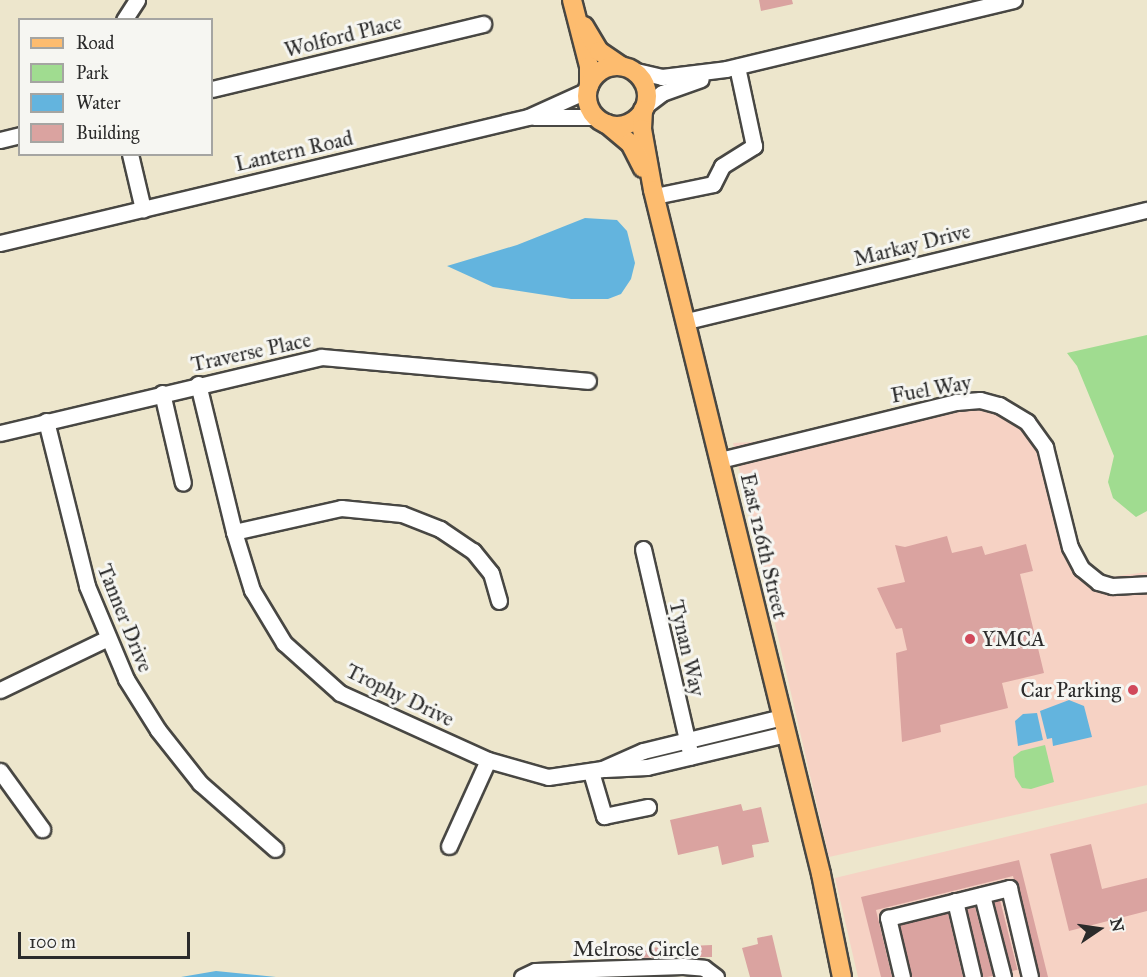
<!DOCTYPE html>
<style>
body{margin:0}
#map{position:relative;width:1147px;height:977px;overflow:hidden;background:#ede6cc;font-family:"IM FELL Great Primer",serif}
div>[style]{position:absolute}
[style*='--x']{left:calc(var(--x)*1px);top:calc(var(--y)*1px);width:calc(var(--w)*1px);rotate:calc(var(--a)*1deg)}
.built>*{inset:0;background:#f6d2c4}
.green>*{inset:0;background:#a0dc90}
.water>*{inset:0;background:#63b4de}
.building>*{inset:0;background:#daa3a0;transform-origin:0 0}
.roads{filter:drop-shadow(2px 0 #484743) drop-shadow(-2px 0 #484743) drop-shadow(0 2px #484743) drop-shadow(0 -2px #484743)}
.minor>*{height:15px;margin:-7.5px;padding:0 7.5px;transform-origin:7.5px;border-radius:7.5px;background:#fff}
.major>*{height:18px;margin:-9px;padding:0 9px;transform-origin:9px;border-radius:9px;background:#fdbc6f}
.major>.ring{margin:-9px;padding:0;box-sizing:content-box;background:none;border:18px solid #fdbc6f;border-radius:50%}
.dots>*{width:16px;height:16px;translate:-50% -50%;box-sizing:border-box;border:3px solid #f6f6f2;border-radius:50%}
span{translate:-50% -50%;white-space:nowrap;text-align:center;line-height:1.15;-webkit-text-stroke:6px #f6f6f2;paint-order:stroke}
.street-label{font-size:21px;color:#2b2b2b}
.poi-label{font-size:21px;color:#2b2b2b}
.left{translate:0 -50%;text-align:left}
.right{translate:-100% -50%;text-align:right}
.legend{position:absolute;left:18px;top:18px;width:195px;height:138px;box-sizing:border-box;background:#f6f6f2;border:2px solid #a5a5a2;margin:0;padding:8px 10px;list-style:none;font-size:18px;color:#2b2b2b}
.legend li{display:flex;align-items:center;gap:12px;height:30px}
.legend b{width:30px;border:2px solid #a5a5a2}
.north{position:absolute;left:1069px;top:899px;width:60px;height:60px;-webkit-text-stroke:4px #f6f6f2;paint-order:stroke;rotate:77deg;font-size:16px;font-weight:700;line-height:24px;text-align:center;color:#2b2b2b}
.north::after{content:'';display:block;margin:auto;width:21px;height:27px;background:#2b2b2b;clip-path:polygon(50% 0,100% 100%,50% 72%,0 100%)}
.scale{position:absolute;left:18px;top:932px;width:172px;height:27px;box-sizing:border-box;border:3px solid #2b2b2b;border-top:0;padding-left:8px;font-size:18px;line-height:21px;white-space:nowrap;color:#2b2b2b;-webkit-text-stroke:4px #f6f6f2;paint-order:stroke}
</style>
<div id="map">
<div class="built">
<i style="clip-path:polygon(965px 394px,1004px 397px,1044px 428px,1056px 454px,1077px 545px,1093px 568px,1110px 577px,1147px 572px,1147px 785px,829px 857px,733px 443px,753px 442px)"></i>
<i style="clip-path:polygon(1147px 803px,1147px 977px,858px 977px,835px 878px)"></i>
</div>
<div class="green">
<i style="clip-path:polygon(1147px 335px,1147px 511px,1136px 517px,1113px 498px,1108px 482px,1114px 456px,1077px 366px,1067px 353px)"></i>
<i style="clip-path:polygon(1045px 745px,1054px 782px,1031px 789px,1022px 788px,1015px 777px,1013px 757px,1021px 751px)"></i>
</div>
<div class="water">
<i style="clip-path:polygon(585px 218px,617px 220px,627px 231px,635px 263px,631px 279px,621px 294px,608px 299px,571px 299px,493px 287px,447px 266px,517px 245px)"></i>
<i style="clip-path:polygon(1069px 700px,1084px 706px,1092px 737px,1053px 746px,1052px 738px,1047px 739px,1040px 711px)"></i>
<i style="clip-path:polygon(1037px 713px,1043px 740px,1018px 746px,1015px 721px,1023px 714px)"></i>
<i style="clip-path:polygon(216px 971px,276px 977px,181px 977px)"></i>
</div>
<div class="building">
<i style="clip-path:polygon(759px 0,792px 0,793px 4px,761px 11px)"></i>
<i style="clip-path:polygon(947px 536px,952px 553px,982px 546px,985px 555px,1026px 544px,1033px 571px,1020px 574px,1044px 673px,1002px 683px,1008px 708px,940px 725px,941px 732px,902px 742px,896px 653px,907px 650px,902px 628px,896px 629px,877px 588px,905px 582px,895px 545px,905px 547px)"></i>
<i style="clip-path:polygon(741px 804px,743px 811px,761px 807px,769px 842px,752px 845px,754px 857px,722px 865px,718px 846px,678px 855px,670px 820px)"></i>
<i style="clip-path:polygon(1091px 844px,1102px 889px,1147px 878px,1147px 911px,1069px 931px,1050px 854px)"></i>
<i style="clip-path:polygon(1019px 860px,1048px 977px,1040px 977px,1013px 876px,876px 910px,892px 977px,881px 977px,861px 897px)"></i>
<i style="left:1000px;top:900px;width:72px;height:6px;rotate:76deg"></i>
<i style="clip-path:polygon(975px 907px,993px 976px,987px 977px,982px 977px,967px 909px)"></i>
<i style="clip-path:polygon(948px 913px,963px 977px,912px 977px,900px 925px)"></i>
<i style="clip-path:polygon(772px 935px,782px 977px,750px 977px,742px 948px,758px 944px,757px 938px)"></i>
<i style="clip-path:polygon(712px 945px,712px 957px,621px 958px,621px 949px)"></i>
</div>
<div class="roads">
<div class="minor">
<i style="--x:124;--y:20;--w:24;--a:-57"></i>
<i style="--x:632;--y:70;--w:31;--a:13"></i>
<i style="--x:662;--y:77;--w:64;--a:-7.1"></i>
<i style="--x:726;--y:69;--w:296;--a:-13.5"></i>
<i style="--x:212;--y:89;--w:279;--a:-13.5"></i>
<i style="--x:645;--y:106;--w:21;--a:-37"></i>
<i style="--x:662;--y:93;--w:41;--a:-19.7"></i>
<i style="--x:534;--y:117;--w:62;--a:0"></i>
<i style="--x:0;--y:140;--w:21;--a:-14"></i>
<i style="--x:130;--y:154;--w:57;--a:76.7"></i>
<i style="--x:655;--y:196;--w:59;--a:-11.7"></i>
<i style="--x:713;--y:184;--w:20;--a:-63"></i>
<i style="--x:722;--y:166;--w:38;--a:-32"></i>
<i style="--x:754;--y:146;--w:81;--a:-102.1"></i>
<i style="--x:0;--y:243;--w:543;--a:-13.42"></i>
<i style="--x:528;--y:117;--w:66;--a:-24.2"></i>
<i style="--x:687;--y:321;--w:473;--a:-13.6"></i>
<i style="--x:198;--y:384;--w:152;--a:76.3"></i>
<i style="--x:234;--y:532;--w:61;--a:72.8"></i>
<i style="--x:252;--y:590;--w:62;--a:58.9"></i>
<i style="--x:284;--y:643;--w:75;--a:41.8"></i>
<i style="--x:340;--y:693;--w:162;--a:24.4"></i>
<i style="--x:488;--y:760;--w:62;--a:15.8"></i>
<i style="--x:548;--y:777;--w:55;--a:-8.4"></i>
<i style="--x:602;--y:769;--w:45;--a:-23.7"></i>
<i style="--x:643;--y:751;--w:143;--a:-13.7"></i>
<i style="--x:162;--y:393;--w:92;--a:76.9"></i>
<i style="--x:46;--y:421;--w:170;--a:76"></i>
<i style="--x:87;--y:586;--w:101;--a:67.2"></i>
<i style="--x:126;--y:679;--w:60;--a:57.9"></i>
<i style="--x:158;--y:730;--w:68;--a:51.6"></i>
<i style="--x:200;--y:783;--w:100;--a:41.3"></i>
<i style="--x:0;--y:433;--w:330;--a:-13.3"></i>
<i style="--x:321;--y:357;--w:268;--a:5.1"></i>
<i style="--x:720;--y:460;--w:243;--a:-13.8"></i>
<i style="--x:956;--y:402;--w:24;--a:-5"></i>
<i style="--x:980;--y:400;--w:20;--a:15"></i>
<i style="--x:999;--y:405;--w:33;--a:31"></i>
<i style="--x:1027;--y:422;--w:31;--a:54"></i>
<i style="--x:1045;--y:447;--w:103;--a:76"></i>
<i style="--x:1070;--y:547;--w:24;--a:62"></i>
<i style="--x:1081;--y:568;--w:22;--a:39"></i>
<i style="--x:1098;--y:582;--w:15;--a:16"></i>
<i style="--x:1112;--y:586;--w:35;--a:-3"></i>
<i style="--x:234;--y:532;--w:110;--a:-12.6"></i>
<i style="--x:341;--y:508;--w:61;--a:5.6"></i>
<i style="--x:402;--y:514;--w:41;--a:21.5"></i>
<i style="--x:440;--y:529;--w:40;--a:34"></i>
<i style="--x:473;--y:551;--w:28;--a:51"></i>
<i style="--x:491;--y:573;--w:29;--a:74"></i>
<i style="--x:643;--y:549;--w:213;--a:77"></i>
<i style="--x:0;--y:690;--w:118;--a:-25.7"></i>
<i style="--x:605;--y:769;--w:42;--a:-2.7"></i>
<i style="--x:647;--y:767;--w:143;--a:-13.4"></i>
<i style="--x:0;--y:771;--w:72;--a:54.1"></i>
<i style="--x:591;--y:772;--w:46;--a:73.5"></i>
<i style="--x:604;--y:816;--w:45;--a:-11.6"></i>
<i style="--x:449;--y:846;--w:94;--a:-65.6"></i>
<i style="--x:982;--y:895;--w:85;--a:75.6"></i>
<i style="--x:955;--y:901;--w:78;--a:76.7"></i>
<i style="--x:522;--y:977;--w:14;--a:-25"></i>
<i style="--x:535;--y:971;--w:148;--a:-1.9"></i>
<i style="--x:683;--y:966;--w:21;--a:5"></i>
<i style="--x:704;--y:968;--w:15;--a:37"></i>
<i style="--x:902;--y:977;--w:61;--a:-103.3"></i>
<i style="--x:888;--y:918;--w:125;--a:-13.9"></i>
<i style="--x:1009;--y:888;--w:91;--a:76.7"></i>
</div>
<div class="major">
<i style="--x:572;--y:0;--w:68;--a:75.6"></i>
<i style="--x:589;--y:66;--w:20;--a:90"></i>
<i style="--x:584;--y:26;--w:29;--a:59"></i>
<i style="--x:599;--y:51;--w:27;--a:34"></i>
<i class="ring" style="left:587px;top:66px;width:42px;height:42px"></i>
<i style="--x:643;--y:110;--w:19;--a:93"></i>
<i style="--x:642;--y:129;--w:62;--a:79.8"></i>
<i style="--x:653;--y:190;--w:704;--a:76.2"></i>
<i style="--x:821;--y:874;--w:105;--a:78.5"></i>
<i style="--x:607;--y:124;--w:30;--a:40"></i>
<i style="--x:630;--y:143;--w:28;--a:63"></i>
</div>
</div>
<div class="dots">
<i style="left:970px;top:639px;background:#d1495b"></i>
<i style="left:1133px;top:690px;background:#d1495b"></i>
</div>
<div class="street-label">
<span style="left:343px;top:36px;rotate:-14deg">Wolford Place</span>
<span style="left:294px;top:151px;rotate:-13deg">Lantern Road</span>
<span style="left:912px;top:245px;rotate:-14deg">Markay Drive</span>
<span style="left:251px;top:352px;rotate:-12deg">Traverse Place</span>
<span style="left:931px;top:389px;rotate:-10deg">Fuel Way</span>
<span style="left:764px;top:546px;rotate:77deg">East 126th Street</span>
<span style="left:125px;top:618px;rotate:68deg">Tanner Drive</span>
<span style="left:687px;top:648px;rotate:77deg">Tynan Way</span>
<span style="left:400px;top:695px;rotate:26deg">Trophy Drive</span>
<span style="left:636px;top:949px">Melrose Circle</span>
</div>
<div class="poi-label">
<span class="left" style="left:982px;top:639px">YMCA</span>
<span class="right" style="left:1121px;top:690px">Car Parking</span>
</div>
<ul class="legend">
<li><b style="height:8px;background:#fdbc6f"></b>Road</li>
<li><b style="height:16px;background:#a0dc90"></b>Park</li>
<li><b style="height:16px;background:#63b4de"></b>Water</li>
<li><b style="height:16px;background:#daa3a0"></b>Building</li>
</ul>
<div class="north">N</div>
<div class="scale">100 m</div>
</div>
